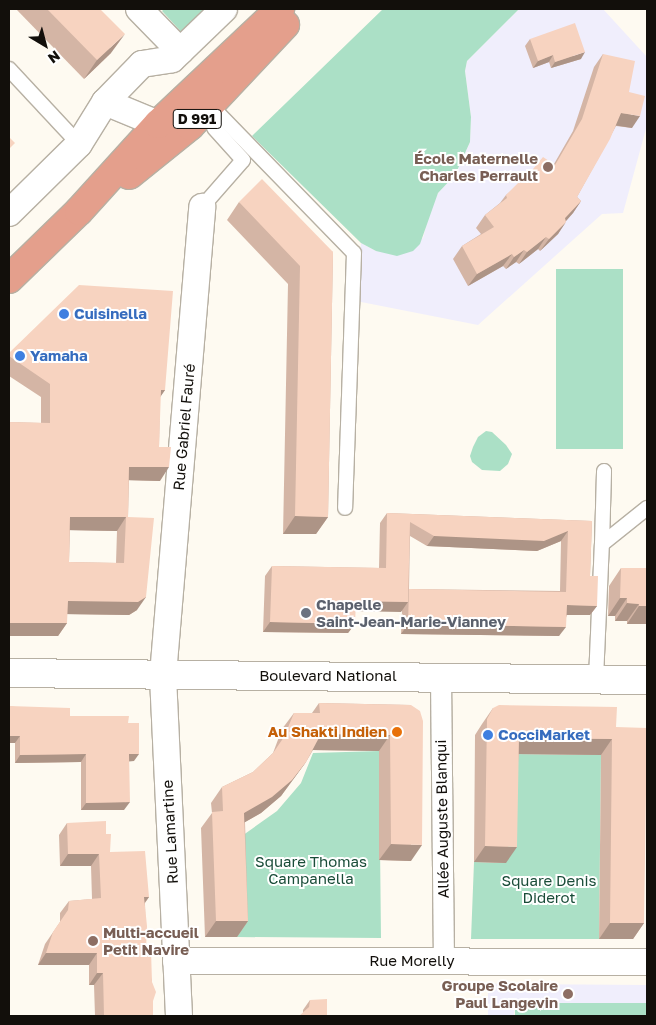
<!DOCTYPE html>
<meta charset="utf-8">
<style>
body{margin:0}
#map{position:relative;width:656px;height:1025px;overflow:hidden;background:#fefaf1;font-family:"Golos Text",sans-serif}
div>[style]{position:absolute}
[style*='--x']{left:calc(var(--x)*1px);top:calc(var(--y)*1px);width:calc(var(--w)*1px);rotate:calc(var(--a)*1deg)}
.education>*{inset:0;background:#f0eefc}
.green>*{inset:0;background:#abe0c6;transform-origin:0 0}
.roads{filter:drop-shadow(1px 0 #b7b0a3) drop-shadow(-1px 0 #b7b0a3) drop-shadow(0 1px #b7b0a3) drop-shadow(0 -1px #b7b0a3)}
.service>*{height:14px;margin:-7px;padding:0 7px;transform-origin:7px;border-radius:7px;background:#fff}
.pedestrian>*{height:20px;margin:-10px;padding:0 10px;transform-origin:10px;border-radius:10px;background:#fff}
.minor>*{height:26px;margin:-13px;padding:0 13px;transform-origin:13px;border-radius:13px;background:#fff}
.tertiary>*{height:28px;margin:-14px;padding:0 14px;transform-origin:14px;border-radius:14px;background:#fff}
.primary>*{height:28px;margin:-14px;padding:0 14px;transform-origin:14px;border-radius:14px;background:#e49f8c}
.wall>*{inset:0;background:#d4b5a5}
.shaded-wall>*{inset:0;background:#ad9486}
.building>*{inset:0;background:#f7d3c0}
.dots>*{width:14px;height:14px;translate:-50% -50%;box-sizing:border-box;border:2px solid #fff;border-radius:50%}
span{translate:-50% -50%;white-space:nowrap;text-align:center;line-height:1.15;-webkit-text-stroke:4px #fff;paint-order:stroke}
.shield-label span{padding:1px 4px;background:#fff;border:1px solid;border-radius:4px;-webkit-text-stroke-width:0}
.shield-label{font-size:14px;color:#120f0b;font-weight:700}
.education-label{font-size:15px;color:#785e54;font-weight:700}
.right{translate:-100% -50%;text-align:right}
.left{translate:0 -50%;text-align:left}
.shop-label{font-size:15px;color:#366cbe;font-weight:700}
.street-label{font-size:15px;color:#120f0b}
.worship-label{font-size:15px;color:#5b616d;font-weight:700}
.food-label{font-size:15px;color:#c56008;font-weight:700}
.park-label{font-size:15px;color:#194c38}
.frame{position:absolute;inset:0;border:10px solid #120f0b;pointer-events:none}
.north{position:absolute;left:20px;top:20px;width:50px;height:50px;-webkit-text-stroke:4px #fff;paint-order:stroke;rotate:143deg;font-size:14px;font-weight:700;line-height:20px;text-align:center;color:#120f0b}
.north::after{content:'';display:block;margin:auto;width:18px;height:22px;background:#120f0b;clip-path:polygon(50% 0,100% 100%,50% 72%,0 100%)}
</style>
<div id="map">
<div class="education">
<i style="clip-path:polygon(519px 9px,603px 9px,647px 57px,647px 125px,623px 213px,602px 214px,478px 325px,356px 301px,361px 243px,376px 251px,423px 238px,429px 214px,438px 193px,455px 175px,470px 142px,471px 117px,465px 71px,467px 61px)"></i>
<i style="clip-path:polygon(488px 982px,498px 984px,647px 985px,647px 1004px,515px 1003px,514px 1016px,488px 1016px)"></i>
</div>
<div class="green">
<i style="clip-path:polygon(164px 9px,216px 9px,186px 37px,162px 11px)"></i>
<i style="clip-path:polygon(383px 9px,519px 9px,467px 61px,465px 71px,471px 117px,470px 142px,455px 175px,438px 193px,420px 244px,413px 251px,397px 256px,376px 251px,361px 243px,252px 136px)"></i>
<i style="left:556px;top:269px;width:67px;height:180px"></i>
<i style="clip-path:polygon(486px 431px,492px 432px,506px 445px,512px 454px,508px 464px,500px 471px,482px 470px,472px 462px,470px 456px,473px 447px,478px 437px)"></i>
<i style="clip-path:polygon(379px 751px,381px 938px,237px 937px,239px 838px,277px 811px,301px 783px,313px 753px)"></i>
<i style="clip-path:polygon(508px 754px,601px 755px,599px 939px,471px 939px,474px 862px,505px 863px)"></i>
<i style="left:515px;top:1003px;width:132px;height:13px"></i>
</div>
<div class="roads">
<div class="service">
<i style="--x:9;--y:69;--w:103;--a:47"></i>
<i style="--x:210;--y:105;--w:206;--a:45.8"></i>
<i style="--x:354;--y:253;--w:255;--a:92"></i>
<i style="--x:202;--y:207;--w:62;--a:-48.9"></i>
<i style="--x:243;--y:160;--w:43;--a:-132.2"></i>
<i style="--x:602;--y:544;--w:73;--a:-88.4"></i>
<i style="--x:596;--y:679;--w:135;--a:-87.5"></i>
<i style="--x:602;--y:544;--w:58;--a:-38.7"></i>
</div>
<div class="pedestrian">
<i style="--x:441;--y:677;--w:284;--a:89.4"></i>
</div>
<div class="minor">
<i style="--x:139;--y:9;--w:59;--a:45.7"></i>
<i style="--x:105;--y:102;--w:57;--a:22.5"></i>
<i style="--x:9;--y:213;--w:98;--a:-44.6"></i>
<i style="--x:79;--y:144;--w:49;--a:-58.2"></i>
<i style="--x:105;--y:102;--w:53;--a:-45.8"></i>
<i style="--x:142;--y:64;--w:30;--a:-9"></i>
<i style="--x:172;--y:59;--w:72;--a:-43.9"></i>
<i style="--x:176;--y:961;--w:471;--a:0.1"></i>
<i style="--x:179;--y:1016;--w:341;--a:-92.7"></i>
<i style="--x:163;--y:675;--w:470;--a:-85.2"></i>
</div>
<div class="tertiary">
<i style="--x:9;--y:673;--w:638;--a:0.63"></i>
</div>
<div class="primary">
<i style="--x:129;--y:175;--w:78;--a:-38.8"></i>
<i style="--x:190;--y:126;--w:139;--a:-46.8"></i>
<i style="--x:9;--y:279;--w:98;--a:-44.2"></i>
<i style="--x:79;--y:211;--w:118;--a:-47.8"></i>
<i style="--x:158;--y:124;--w:168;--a:-43.3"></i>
</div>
</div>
<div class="wall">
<i style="clip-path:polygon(16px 9px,100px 9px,111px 53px,84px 79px)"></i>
<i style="clip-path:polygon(530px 39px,581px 59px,551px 68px,549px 62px,533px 68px,525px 46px)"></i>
<i style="clip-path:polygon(603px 54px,629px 92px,632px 128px,616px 126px,577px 197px,581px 201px,573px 213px,566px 221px,558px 234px,540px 251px,538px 249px,519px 264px,516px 262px,506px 269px,503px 266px,468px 286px,453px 259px,462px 246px,481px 234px,476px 228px,485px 215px,500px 203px,506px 195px,524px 180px,554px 164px,573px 131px,594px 67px)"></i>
<i style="clip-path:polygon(239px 202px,333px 252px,328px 517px,316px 534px,283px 534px,288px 284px,227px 220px)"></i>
<i style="clip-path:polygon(evenodd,9px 353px,165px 390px,160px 397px,159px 447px,160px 481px,129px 480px,128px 517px,137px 610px,129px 615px,67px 614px,67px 623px,58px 636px,9px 636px,9px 422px,41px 423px,41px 397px,9px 376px,9px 353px,70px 530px,117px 531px,116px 563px,69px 562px,70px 530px)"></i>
<i style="clip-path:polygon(evenodd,387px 513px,592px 521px,590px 576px,597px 606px,590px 615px,567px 615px,559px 636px,401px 634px,402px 611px,355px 611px,355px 624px,348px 633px,263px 632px,265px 576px,272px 566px,379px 568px,380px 523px,387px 513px,410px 536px,427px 546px,537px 551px,561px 541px,560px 591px,409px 589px,410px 536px)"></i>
<i style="clip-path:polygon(621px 568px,647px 568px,647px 624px,627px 624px,627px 621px,615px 621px,615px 616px,608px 616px,609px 586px)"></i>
<i style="clip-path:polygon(319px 703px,411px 705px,411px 861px,379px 860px,379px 751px,313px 750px,306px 762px,281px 796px,261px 813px,245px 822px,248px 921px,237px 937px,205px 937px,201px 828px,212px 813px,211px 803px,222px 787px,253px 772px,273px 753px,282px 729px,294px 713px,312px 713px)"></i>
<i style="clip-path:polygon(9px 706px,70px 716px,128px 723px,134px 761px,129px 761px,124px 810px,81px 810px,81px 762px,15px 763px,15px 743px,9px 743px)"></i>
<i style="clip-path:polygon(493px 708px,616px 727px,644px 923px,633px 939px,599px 939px,601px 755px,519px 754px,506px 863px,474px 862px,475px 735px,482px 724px)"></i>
<i style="clip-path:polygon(67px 823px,106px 834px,110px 852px,149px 897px,145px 903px,146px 950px,152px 982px,153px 1016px,95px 1016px,94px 985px,89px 985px,89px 965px,38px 965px,45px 944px,60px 922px,60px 913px,69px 901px,92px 899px,91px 866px,60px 866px,59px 835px)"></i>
<i style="clip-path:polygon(310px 1000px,327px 1016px,303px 1013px,303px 1010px)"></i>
</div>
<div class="shaded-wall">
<i style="clip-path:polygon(125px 34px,111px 53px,84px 79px,97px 60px)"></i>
<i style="clip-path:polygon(585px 52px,581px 59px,551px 68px,555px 62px)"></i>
<i style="clip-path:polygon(553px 55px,549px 62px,533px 68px,538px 61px)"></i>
<i style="clip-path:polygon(621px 113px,640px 116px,632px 128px,613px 125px)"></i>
<i style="clip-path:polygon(581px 201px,573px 213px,557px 231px,565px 218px)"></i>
<i style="clip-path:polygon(566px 222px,558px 234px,540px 251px,549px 239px)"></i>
<i style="clip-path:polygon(546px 237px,538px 249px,519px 264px,527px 252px)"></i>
<i style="clip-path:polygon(524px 250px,516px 262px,506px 269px,514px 257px)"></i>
<i style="clip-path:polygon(512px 254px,503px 266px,468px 286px,477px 274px)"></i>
<i style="clip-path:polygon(161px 390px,165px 390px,156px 403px)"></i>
<i style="clip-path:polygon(129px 467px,169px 467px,160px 481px,120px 480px)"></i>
<i style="clip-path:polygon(295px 516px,328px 517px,316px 534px,283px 534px)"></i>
<i style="clip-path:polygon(70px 517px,126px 517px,117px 531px,61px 530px)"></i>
<i style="clip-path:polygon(568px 531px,561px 541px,537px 551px,427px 546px,434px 536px)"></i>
<i style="clip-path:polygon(146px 597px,137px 610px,129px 615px,59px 614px,68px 601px)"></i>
<i style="clip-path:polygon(620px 598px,627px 598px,615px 616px,608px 616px)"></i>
<i style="clip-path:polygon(356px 601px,408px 602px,401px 612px,349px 611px)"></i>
<i style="clip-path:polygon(627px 603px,639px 604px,627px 621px,615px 621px)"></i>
<i style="clip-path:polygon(567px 605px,597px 606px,590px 615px,560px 615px)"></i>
<i style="clip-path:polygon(639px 606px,647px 606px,647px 624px,627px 624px)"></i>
<i style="clip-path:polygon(270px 622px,355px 624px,348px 633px,263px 632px)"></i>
<i style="clip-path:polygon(9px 623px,67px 623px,58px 636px,9px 636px)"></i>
<i style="clip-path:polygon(408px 624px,566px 627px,559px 636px,401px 634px)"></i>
<i style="clip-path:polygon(321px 734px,390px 735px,379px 751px,310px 750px)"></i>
<i style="clip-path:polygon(9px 736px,20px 736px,15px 743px,9px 743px)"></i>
<i style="clip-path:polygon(519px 738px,612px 739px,601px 755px,508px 754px)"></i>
<i style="clip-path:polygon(86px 754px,81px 762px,15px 763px,20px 755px)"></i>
<i style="clip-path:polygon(129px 754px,139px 754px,134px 761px,124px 762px)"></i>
<i style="clip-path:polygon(306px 762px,281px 796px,261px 813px,233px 829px,244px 813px)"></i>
<i style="clip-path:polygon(130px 802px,124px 810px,81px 810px,86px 803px)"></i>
<i style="clip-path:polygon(391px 844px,422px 845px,411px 861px,379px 860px)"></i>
<i style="clip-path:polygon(485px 846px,517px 847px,506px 863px,474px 862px)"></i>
<i style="clip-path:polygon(68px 854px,99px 854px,91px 866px,60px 866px)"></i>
<i style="clip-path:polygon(144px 897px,149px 897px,140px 909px)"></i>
<i style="clip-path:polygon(216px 921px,248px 921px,237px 937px,205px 937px)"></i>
<i style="clip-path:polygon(610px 923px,644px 923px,633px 939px,599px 939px)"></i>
<i style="clip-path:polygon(46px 953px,97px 953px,89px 965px,38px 965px)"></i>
<i style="clip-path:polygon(97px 973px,103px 973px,94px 985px,89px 985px)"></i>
</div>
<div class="building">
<i style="clip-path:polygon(47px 9px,100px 9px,125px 34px,97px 60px)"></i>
<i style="clip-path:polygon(575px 23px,585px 52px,555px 62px,553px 55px,538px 61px,530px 39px)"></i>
<i style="clip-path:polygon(603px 54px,635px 61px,629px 92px,645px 96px,640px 116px,621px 113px,610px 139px,577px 197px,581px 201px,565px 218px,566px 222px,549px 239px,546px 237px,527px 252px,524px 250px,514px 257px,512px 254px,477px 274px,462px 246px,494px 227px,485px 215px,507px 198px,506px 195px,523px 178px,524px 180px,543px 157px,555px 165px,582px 119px)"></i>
<i style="clip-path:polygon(9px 137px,15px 143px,9px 149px)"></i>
<i style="clip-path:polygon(262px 179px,333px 252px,328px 517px,295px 516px,300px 266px,239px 202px)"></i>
<i style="clip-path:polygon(evenodd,79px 285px,173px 291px,165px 390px,161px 390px,159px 447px,171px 447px,169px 467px,129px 467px,128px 517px,154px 518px,146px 597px,138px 602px,68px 601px,67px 623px,9px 623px,9px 422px,50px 423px,50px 384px,9px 356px,9px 353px,79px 285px,70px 517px,126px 517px,124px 563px,69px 562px,70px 517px)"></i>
<i style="clip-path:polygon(387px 513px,592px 521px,590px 576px,598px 576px,597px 606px,567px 605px,566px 627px,408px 624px,409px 589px,566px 592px,568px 531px,544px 541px,434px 536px,410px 522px,408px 602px,356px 601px,355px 624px,270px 622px,272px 566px,386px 568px)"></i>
<i style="clip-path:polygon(621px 568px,647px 568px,647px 606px,639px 606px,639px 604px,627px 603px,627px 598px,620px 598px)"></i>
<i style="clip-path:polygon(319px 703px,411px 705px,420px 711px,423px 721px,422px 845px,391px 844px,390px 735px,321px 734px,306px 762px,292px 780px,272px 797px,244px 813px,248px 921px,216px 921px,212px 812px,223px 811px,222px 787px,253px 772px,273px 753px,284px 737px,294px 713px,320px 713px)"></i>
<i style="clip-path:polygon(499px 705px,617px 707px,616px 727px,647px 728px,644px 923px,610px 923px,612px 739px,519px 738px,517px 847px,485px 846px,487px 719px,493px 708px)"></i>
<i style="clip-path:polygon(9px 706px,70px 708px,70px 716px,129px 716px,128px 723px,139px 723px,139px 754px,129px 754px,130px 802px,86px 803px,86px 754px,20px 755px,20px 736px,9px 736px)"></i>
<i style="clip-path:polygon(106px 821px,106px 834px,111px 834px,110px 852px,145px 851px,149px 897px,144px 897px,147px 926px,146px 950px,151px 950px,152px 982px,156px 992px,153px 1001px,153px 1016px,104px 1016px,103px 973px,97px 973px,97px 953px,46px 953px,53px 932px,68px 910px,69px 901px,101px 898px,99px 854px,68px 854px,67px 823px)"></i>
<i style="clip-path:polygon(327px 999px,327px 1016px,299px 1016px,309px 1007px,310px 1000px)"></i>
</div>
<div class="dots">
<i style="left:548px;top:167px;background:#8d6e63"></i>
<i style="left:64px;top:314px;background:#3f7fe0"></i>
<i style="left:20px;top:356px;background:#3f7fe0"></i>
<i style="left:306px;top:613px;background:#6b7280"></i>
<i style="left:397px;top:732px;background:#e8710a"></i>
<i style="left:488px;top:735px;background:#3f7fe0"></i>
<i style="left:93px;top:941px;background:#8d6e63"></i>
<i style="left:568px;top:994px;background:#8d6e63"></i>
</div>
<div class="shield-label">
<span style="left:197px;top:119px">D 991</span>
</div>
<div class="education-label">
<span class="right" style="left:538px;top:167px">École Maternelle<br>Charles Perrault</span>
<span class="left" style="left:103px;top:941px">Multi-accueil<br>Petit Navire</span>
<span class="right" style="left:558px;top:994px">Groupe Scolaire<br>Paul Langevin</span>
</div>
<div class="shop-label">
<span class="left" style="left:74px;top:314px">Cuisinella</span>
<span class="left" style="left:30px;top:356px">Yamaha</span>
<span class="left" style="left:498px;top:735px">CocciMarket</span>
</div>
<div class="street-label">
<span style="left:184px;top:427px;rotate:-85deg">Rue Gabriel Fauré</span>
<span style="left:328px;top:676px">Boulevard National</span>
<span style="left:442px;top:819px;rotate:-91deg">Allée Auguste Blanqui</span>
<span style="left:170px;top:832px;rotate:-93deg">Rue Lamartine</span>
<span style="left:412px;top:961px">Rue Morelly</span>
</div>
<div class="worship-label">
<span class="left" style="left:316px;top:613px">Chapelle<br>Saint-Jean-Marie-Vianney</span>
</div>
<div class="food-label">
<span class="right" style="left:387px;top:732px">Au Shakti Indien</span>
</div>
<div class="park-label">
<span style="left:311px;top:870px">Square Thomas<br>Campanella</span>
<span style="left:549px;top:889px">Square Denis<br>Diderot</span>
</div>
<div class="frame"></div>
<div class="north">N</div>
</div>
